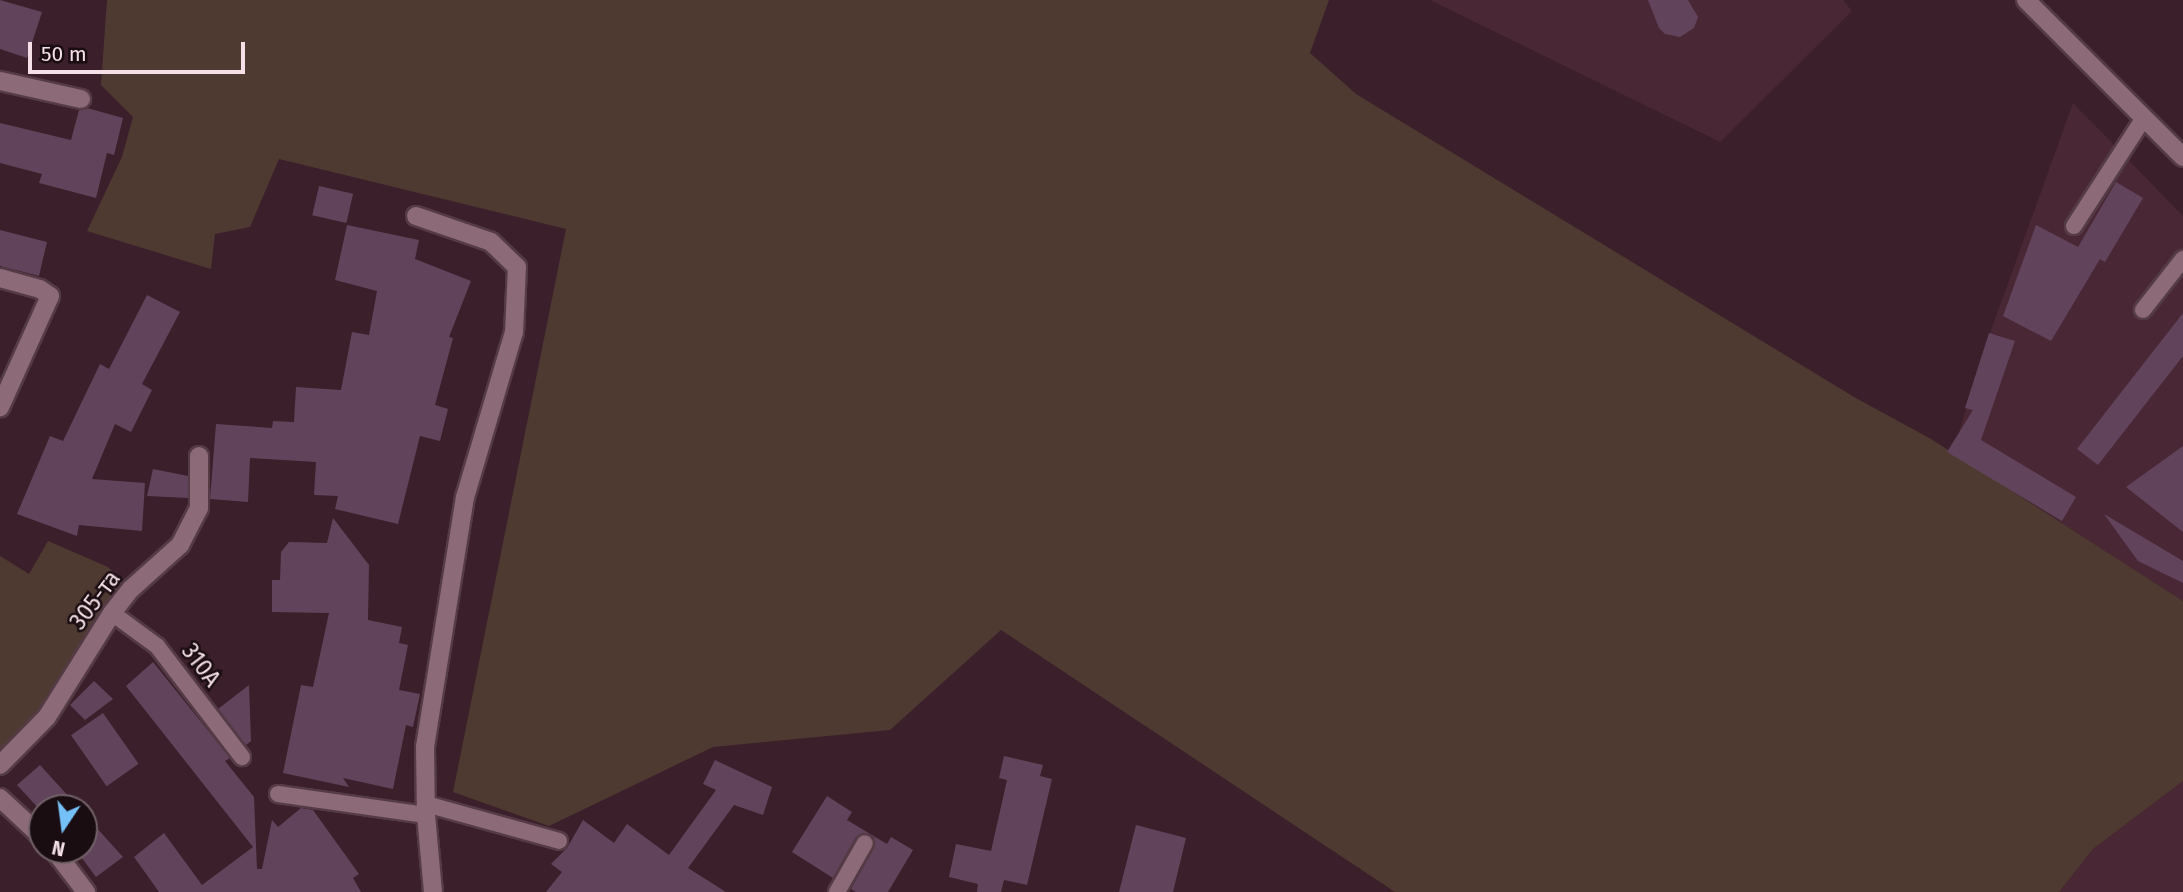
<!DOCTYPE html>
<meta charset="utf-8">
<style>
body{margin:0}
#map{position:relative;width:2183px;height:892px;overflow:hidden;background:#3b1f2a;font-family:"Fira Sans",sans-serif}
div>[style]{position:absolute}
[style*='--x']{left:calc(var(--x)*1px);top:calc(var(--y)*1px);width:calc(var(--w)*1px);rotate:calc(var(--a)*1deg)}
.built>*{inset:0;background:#492735}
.green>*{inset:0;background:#4f3a32}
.building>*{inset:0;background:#61445c;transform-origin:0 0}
.roads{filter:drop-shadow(2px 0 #543b45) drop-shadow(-2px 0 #543b45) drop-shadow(0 2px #543b45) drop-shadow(0 -2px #543b45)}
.lane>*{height:16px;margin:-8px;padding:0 8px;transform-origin:8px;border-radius:8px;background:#8c6a77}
.street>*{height:18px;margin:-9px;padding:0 9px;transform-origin:9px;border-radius:9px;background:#8c6a77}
.secondary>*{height:18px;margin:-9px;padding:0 9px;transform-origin:9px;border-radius:9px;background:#8c6a77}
span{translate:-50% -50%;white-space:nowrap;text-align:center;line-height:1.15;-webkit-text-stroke:5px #1a0d12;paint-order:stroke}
.street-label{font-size:23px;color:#f4e0e6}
.north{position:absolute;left:28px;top:794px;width:70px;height:70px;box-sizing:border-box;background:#1a0d12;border:2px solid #716167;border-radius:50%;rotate:193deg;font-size:19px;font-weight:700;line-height:28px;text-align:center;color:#f4e0e6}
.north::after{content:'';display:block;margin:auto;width:24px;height:32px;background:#75c0f6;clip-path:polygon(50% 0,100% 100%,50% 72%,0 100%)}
.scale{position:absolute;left:28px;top:42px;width:217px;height:32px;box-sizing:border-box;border:4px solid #f4e0e6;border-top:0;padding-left:9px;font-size:21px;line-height:24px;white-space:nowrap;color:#f4e0e6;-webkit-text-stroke:5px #1a0d12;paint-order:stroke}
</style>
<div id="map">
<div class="built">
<i style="clip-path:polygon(1430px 0,1843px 0,1852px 11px,1720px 142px)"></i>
<i style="clip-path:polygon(2073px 103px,2183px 216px,2183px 601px,1953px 453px,1980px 361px)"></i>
<i style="clip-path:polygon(2183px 781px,2183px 892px,2059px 892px,2093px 849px)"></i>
</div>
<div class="green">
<i style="clip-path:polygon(107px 0,1329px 0,1310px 53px,1356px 94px,1854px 397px,1931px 439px,2183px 601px,2183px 781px,2093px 849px,2059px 892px,1395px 892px,1001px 630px,890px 730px,713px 747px,549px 826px,453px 792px,566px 229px,279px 159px,250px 227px,215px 234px,211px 269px,87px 231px,122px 157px,133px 117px,101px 85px)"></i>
<i style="clip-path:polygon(48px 541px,108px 567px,131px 589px,8px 757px,0 752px,0 556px,29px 574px)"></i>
</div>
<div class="building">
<i style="clip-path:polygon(0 0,42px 12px,27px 58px,0 49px)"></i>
<i style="clip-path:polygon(1648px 0,1688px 0,1698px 17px,1694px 28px,1680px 37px,1665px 34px,1659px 28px)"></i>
<i style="clip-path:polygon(87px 108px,123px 118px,114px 155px,107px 153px,96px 198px,39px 183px,42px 174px,0 163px,0 123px,71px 140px,79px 110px)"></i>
<i style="clip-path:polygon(2116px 182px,2143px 198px,2105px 262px,2100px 259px,2051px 341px,2003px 316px,2036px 225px,2078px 247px)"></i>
<i style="left:319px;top:186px;width:35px;height:30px;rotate:13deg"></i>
<i style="clip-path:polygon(347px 225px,419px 240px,415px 259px,471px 281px,449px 337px,453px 338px,435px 405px,448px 409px,440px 441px,420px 436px,398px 524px,335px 509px,338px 496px,314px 495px,316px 462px,250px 458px,248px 502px,210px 499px,216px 424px,272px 428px,273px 421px,294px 422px,296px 387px,341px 390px,352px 332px,369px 335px,377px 291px,335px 280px)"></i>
<i style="clip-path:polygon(0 230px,47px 242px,39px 276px,0 266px)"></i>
<i style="clip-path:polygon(147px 295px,180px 312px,142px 384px,152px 390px,131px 432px,115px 424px,92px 479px,145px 483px,142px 531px,79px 525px,77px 536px,17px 514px,50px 436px,63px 441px,100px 364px,109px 369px)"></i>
<i style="clip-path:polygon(2183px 313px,2183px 356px,2098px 465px,2077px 449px)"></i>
<i style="clip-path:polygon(1989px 333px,2015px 341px,1981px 440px,2076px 497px,2062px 521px,1947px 452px,1973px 410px,1965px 408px)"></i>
<i style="clip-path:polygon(2183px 446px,2183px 532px,2126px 487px)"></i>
<i style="clip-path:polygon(153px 469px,188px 476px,188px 498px,147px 496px)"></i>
<i style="clip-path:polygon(2104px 514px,2183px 561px,2183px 583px,2138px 561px)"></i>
<i style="clip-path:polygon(333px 518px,369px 565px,368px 620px,402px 627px,399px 643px,408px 645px,399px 690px,420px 694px,413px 727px,406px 725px,393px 789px,343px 778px,349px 787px,283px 773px,301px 685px,313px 687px,329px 613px,272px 612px,272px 580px,280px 580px,281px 552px,289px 542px,327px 543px)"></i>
<i style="clip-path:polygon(153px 662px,230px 758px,225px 761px,254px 797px,257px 869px,262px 869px,272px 820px,278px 827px,301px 808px,313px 810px,359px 874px,353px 878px,361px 892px,159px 892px,134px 857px,164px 833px,202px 885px,253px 847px,126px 686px)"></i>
<i style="clip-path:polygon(94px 681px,113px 699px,85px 720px,70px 705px)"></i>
<i style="clip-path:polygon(249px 685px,251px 741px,246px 745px,218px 709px)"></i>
<i style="left:103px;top:713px;width:62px;height:39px;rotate:55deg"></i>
<i style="clip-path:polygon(1004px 756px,1043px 765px,1040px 776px,1052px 779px,1027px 885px,1004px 880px,1001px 892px,977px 892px,978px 884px,949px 877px,956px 844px,991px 851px,1007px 780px,999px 778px)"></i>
<i style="clip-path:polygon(715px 760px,772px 787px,763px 815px,734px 805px,688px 868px,726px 892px,546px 892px,562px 872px,551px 864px,567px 848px,583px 820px,614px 843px,627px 824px,669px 855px,716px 790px,703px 784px)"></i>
<i style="clip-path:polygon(40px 765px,79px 808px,42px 808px,42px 812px,17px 785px)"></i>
<i style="clip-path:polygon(827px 796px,852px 812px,847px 820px,887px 844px,891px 837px,913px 850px,888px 892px,856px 892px,851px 889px,874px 848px,874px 838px,870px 834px,856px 837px,833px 878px,792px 852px)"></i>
<i style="clip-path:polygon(84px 814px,123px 857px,96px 877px,76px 850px,84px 850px)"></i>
<i style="clip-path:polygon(1136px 825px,1186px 838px,1173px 892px,1119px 892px)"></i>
</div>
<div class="roads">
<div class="lane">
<i style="--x:2074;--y:226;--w:129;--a:-57.1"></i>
<i style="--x:2143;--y:310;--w:65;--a:-51.9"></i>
<i style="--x:112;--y:613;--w:56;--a:36.3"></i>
<i style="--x:157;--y:646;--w:140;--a:52.6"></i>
<i style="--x:278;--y:794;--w:149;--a:8.1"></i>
<i style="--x:426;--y:804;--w:138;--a:15.5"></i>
<i style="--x:837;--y:892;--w:56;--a:-60.3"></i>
</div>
<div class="street">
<i style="--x:0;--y:81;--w:83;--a:12.5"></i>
<i style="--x:416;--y:216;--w:79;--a:19.1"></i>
<i style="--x:491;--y:242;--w:36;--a:44"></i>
<i style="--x:517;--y:267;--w:65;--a:92.6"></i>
<i style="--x:514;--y:332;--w:172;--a:106.5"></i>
<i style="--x:465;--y:497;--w:253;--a:99.1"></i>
<i style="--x:425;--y:747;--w:68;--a:89.2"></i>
<i style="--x:426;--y:815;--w:77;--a:84.8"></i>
<i style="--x:0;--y:278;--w:41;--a:15.4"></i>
<i style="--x:40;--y:289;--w:12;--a:35"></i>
<i style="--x:50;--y:296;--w:122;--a:114.2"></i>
<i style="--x:0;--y:765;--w:67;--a:-45.6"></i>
<i style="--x:47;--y:717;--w:123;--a:-58"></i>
<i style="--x:112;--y:613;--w:31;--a:-52"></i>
<i style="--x:131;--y:589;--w:66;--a:-41.9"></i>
<i style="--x:180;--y:545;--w:42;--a:-62.8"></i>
<i style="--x:199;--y:508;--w:52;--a:-90"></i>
<i style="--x:0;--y:798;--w:57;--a:42.9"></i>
<i style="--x:54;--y:850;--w:53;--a:52.7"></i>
</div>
<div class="secondary">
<i style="--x:2026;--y:0;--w:222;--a:45"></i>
</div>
</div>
<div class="street-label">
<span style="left:95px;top:600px;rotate:-53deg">305-та</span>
<span style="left:201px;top:665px;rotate:53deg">310А</span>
</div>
<div class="north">N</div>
<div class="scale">50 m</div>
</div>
